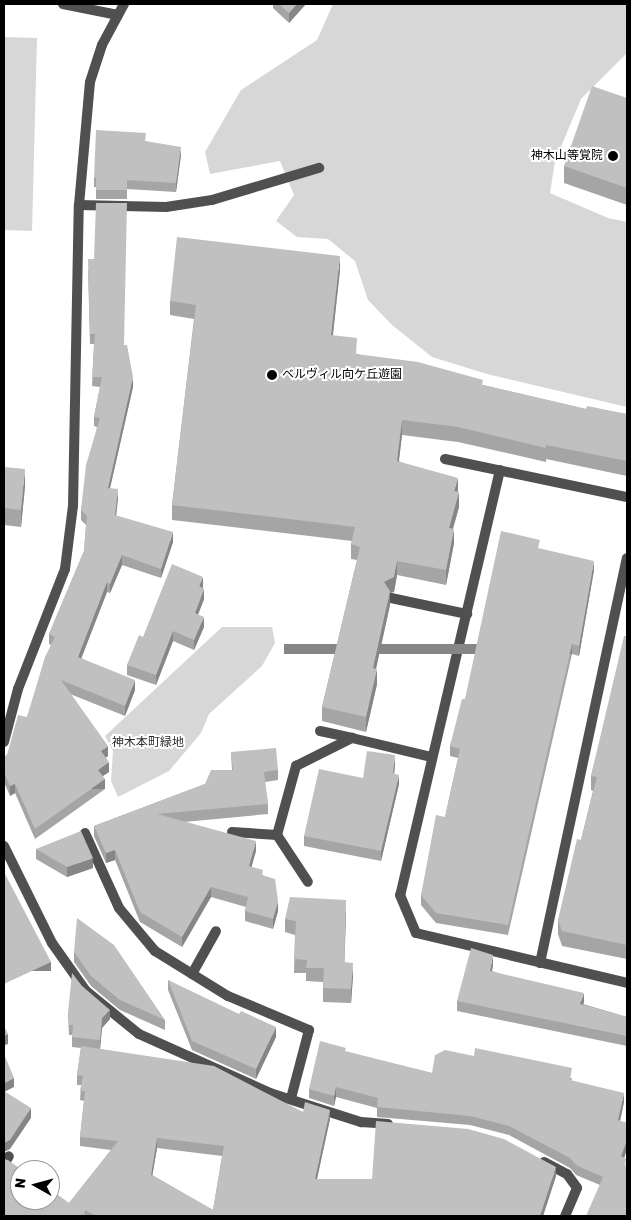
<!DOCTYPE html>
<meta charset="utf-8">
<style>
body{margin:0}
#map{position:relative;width:631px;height:1220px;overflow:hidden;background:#fff;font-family:Rubik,"Noto Sans JP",sans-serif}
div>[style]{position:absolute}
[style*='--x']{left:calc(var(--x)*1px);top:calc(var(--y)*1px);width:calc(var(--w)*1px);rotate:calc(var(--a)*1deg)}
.green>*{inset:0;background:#d7d7d7}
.lane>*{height:10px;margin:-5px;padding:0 5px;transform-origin:5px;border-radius:5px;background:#505050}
.street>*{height:10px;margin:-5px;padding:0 5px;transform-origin:5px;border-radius:5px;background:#505050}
.wall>*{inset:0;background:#a5a5a5}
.shaded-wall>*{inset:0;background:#868686;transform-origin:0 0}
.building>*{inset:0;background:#c0c0c0}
.dots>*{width:14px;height:14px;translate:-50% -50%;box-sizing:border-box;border:2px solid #fff;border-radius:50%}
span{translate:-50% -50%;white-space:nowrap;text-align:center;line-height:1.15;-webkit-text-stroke:4px #fff;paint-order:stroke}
.poi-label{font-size:12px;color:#000}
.right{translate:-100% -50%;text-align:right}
.left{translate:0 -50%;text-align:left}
.park-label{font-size:12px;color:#2e2e2e}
.frame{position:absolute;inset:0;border:5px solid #000;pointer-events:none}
.north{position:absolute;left:10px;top:1160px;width:50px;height:50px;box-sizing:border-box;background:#fff;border:1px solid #999;border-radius:50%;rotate:277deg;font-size:14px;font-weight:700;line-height:20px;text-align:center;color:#000}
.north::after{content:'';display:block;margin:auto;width:18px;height:22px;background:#000;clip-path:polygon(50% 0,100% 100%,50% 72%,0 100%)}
</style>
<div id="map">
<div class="green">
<i style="clip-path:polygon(333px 4px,627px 4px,627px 53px,581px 99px,555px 161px,550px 193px,608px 218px,627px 222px,627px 407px,487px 374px,432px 357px,392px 325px,368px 300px,355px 261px,328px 239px,297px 237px,276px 221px,294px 195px,280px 161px,210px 174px,205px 152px,241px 90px,317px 40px)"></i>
<i style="clip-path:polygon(4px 37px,37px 38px,32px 231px,4px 230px)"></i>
<i style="clip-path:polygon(222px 627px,272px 627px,275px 643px,262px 666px,209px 714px,201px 733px,169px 771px,118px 797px,111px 781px,113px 751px,105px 736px)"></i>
</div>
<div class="lane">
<i style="--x:63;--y:4;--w:56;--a:11.3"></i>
<i style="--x:79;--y:205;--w:87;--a:1.3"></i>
<i style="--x:166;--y:207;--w:47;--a:-8.7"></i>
<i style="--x:212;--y:200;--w:112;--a:-16.7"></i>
<i style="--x:391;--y:598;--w:78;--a:11.9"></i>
<i style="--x:320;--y:731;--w:33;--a:12"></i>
<i style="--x:232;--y:832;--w:45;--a:3.8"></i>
<i style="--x:277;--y:835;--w:56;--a:56.6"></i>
<i style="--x:85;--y:833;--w:82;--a:65.6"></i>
<i style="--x:119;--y:908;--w:56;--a:50.1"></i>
<i style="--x:155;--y:951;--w:86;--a:31.7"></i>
<i style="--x:228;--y:996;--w:88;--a:22.8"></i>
<i style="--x:309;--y:1030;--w:70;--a:104.8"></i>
<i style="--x:277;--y:835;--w:72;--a:-74.6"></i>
<i style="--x:296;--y:766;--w:63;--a:-26.6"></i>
<i style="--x:352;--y:738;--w:81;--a:13.5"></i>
<i style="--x:192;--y:974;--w:49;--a:-60.8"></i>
<i style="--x:4;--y:1164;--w:9;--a:-58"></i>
</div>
<div class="street">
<i style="--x:445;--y:459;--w:186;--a:11.8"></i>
<i style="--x:500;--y:470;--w:437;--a:103.2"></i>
<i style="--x:400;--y:895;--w:41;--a:67.2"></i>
<i style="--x:416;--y:933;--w:217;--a:13.3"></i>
<i style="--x:4;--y:742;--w:55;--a:-75.2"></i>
<i style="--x:18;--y:689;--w:129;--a:-68.6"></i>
<i style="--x:65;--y:569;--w:64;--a:-82.8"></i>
<i style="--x:73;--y:506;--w:301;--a:-88.9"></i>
<i style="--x:79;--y:205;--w:123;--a:-84.9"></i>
<i style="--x:90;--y:82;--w:39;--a:-72"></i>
<i style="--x:102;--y:45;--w:47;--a:-61.8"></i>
<i style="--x:4;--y:846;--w:108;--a:63.7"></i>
<i style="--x:52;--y:943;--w:59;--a:54.7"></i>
<i style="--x:86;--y:991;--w:68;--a:39.1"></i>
<i style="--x:139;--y:1034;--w:144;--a:24.2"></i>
<i style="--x:270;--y:1093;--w:96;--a:17.7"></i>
<i style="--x:361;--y:1122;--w:27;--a:4"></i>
<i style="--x:540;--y:963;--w:414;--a:-77.9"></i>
<i style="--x:544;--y:1162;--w:26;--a:28"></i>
<i style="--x:567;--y:1174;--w:17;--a:54"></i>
<i style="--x:577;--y:1188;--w:30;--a:113"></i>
</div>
<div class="wall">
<i style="clip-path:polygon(273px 4px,306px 4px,289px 23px,273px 8px)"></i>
<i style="clip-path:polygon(627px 98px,627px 205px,564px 183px,564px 166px)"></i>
<i style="clip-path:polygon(146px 141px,181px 155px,176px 192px,127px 189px,127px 199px,96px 199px,96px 187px,94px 187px,94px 178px)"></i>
<i style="clip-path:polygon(88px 269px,124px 345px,133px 387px,110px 488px,118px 498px,116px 516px,173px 542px,161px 578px,122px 565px,110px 593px,107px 592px,81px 658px,135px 690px,125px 716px,70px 694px,108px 756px,106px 757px,109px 772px,103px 776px,105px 789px,35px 839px,15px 793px,10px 796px,4px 782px,4px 757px,7px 755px,27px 717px,51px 645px,49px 644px,49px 634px,84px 551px,86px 525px,81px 520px,81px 510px,97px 427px,94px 426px,94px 417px,100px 387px,92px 386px,94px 344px,90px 344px)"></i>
<i style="clip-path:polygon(340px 270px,333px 335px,357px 354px,483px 385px,586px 409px,627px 414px,627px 476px,546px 459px,546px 462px,458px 442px,402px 435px,399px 461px,458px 492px,459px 507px,453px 529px,454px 543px,446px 585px,397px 575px,394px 592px,390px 593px,390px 605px,376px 669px,377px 684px,366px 732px,322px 721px,322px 707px,357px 560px,351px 559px,351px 544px,352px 541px,172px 520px,172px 505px,194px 319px,170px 315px,170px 301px)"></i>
<i style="clip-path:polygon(4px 467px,25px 486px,21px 527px,4px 525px)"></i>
<i style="clip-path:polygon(540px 549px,594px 570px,579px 656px,572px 654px,508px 935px,436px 923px,421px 905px,421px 895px,445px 817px,458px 758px,450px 756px,450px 746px,465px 699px)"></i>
<i style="clip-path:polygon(203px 587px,204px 599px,198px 614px,204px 627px,194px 650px,173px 641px,156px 685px,127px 675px,127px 665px,143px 637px)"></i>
<i style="clip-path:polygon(627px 636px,627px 959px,562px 946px,558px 934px,558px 920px,581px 840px,593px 791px,591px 790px,591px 776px)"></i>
<i style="clip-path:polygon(231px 752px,278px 770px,278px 780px,265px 782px,268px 804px,268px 814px,184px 822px,256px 851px,251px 866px,263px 875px,278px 911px,273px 929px,245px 921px,245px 911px,246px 907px,211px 897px,182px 947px,140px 922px,115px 860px,106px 863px,94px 836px,94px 826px,205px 784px,232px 770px)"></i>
<i style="clip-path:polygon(395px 765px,394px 774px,399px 784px,381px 861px,304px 846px,304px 836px,363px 778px)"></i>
<i style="clip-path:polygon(36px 849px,93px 868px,67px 877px,36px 859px)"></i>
<i style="clip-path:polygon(346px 913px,344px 962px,353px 976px,351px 1003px,323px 1002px,323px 982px,306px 981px,306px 973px,294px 973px,295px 935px,285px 932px,285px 919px)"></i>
<i style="clip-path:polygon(74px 952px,165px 1020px,165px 1030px,120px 1010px,91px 986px,74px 962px)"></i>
<i style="clip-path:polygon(493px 965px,492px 971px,584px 1002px,583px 1004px,627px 1017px,627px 1046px,457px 1011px,457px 1001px)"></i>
<i style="clip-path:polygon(168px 980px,276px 1037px,256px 1079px,192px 1050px,168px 990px)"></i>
<i style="clip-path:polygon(evenodd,82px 986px,110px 1019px,102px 1028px,100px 1049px,303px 1112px,330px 1119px,317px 1179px,372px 1179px,556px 1176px,543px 1216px,4px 1216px,69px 1203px,111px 1150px,80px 1146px,80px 1137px,84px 1101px,80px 1100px,81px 1085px,77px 1085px,77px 1075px,81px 1048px,72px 1047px,72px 1035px,69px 1035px,68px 1013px,82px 986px,157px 1148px,222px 1156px,213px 1210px,152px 1175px,157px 1148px)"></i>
<i style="clip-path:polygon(346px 1052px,432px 1073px,572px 1078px,571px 1081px,624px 1102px,620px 1121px,627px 1123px,627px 1150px,624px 1158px,600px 1185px,576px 1175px,570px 1168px,509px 1135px,470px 1125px,377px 1117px,377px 1108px,336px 1097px,334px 1106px,309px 1098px,309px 1089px)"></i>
</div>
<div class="shaded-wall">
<i style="clip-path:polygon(297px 4px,306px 4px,289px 23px,289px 13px)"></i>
<i style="clip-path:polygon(181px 147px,181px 155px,176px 192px,176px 183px)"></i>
<i style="clip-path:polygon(340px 256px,340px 270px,331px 350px,331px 335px)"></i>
<i style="clip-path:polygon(133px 377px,133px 387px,108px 497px,108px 488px)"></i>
<i style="clip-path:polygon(402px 420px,402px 435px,397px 475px,397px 461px)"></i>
<i style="clip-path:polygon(25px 469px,25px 486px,21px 527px,21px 510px)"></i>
<i style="clip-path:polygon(458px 478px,458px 492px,454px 491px)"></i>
<i style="clip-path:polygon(118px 489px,118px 498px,115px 525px,115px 515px)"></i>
<i style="clip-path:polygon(459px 492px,459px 507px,449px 542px,449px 528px)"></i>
<i style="clip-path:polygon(454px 529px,454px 543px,446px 585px,446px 570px)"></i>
<i style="clip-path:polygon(173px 532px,173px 542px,161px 578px,161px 569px)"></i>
<i style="clip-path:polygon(122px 555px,122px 565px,110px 593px,110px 584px)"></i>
<i style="clip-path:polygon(397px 561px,397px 575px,394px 592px,390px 593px,390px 605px,373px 682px,373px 668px,384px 582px)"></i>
<i style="clip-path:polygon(594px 561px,594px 570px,579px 656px,579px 646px)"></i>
<i style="clip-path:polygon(203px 577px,203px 587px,199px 596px,199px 586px)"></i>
<i style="clip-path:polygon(107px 582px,107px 592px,78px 667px,78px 657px)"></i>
<i style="clip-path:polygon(204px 589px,204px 599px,195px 623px,195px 613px)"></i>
<i style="clip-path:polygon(204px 617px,204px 627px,194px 650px,194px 640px)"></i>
<i style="clip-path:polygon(173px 631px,173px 641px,156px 685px,156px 675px)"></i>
<i style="left:572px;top:644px;width:10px;height:288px;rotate:90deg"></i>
<i style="clip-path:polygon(377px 669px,377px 684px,366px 732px,366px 717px)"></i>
<i style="clip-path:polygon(135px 680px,135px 690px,125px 716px,125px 706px)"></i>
<i style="clip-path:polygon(108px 746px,108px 756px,101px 761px,101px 751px)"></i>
<i style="clip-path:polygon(395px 755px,395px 765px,393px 783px,393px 773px)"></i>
<i style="clip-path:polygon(109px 762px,109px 772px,98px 779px,98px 770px)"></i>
<i style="clip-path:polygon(399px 775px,399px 784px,381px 861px,381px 851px)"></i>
<i style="left:105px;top:779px;width:10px;height:86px;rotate:90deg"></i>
<i style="clip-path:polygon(15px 784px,15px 793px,10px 796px,10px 786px)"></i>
<i style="clip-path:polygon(256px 841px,256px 851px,249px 876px,249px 866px)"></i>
<i style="clip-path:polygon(115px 850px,115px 860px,106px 863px,106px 853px)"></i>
<i style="clip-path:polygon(93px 858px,93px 868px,67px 877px,67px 867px)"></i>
<i style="clip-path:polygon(211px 887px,211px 897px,182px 947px,182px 937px)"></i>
<i style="clip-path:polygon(346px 900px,346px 913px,344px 976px,344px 962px)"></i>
<i style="clip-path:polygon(278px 901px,278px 911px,273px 929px,273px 919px)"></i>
<i style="clip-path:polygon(493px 955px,493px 965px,490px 981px,490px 971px)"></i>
<i style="left:51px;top:962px;width:9px;height:52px;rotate:90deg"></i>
<i style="clip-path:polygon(353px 963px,353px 976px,351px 1003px,351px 989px)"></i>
<i style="clip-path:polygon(584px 993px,584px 1002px,580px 1013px,580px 1004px)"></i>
<i style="clip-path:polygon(110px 1010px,110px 1019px,102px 1028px,100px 1050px,100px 1040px,102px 1018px)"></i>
<i style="clip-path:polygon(276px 1027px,276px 1037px,256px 1079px,256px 1069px)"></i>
<i style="clip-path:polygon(8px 1034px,8px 1044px,5px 1045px,5px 1051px,4px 1052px,4px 1036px)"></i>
<i style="clip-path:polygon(14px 1078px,14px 1087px,4px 1092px,4px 1083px)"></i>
<i style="clip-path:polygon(336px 1087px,336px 1097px,334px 1106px,334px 1096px)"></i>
<i style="clip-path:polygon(624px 1093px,624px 1102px,618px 1130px,618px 1120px)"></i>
<i style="clip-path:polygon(31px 1108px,31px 1118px,10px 1149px,4px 1152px,4px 1143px)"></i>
<i style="clip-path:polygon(330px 1110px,330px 1119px,315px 1188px,315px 1179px)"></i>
<i style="clip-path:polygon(157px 1138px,157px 1148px,151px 1184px,151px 1175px)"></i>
<i style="clip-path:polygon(627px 1140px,627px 1150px,621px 1166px,621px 1156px)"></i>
<i style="clip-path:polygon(556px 1167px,556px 1176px,543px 1216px,540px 1216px)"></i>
</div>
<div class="building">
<i style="clip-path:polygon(279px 4px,297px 4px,289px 13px)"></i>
<i style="clip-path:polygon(592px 86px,627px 98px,627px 188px,564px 166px)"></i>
<i style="clip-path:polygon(96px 130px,146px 133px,145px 141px,181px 147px,176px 183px,127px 180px,127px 190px,96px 190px,96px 178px,94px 178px)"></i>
<i style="clip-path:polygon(96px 203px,127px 203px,124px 345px,127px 345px,133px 377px,108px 488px,118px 489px,115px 515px,173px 532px,161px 569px,122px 555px,110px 584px,107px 582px,78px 657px,135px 680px,125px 706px,61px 680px,108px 746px,101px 751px,109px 762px,98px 770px,105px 779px,35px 829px,15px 784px,10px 786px,4px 772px,4px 757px,7px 755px,18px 715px,27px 717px,45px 657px,55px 637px,49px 634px,84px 551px,87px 516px,81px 510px,86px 465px,100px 418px,94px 417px,102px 377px,92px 377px,95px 334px,90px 334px,88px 259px,94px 259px)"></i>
<i style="clip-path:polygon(177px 237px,340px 256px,331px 335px,357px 338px,356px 354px,418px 362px,483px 380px,482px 385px,586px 409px,587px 406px,627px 414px,627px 461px,546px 445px,546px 448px,458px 427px,402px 420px,397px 461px,458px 478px,454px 491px,459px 492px,449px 528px,454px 529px,446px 570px,397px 561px,394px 577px,384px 582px,390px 591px,373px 668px,377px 669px,366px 717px,322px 707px,360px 547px,351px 544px,355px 527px,172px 505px,196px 305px,170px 301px)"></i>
<i style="clip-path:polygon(4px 467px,25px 469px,21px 510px,4px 508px)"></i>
<i style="clip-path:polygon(501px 531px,540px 540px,538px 548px,594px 561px,579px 646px,572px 644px,508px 925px,436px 913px,421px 895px,436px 815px,445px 817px,460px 749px,450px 746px,462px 699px,465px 699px)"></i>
<i style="clip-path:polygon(172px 564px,203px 577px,199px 586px,204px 589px,195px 613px,204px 617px,194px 640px,173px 631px,156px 675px,127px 665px,139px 635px,143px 637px)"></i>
<i style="clip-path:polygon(624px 636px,627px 636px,627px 945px,562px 931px,558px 920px,577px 839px,581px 840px,597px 777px,591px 776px)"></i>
<i style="clip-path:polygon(276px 748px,278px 770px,264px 772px,268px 804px,157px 814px,256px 841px,249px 866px,263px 870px,262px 875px,275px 879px,278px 901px,273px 919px,245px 911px,248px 897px,211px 887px,182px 937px,140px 912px,115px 850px,106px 853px,94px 826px,205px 784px,211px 770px,233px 770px,231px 752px)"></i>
<i style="clip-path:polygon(367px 751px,395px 755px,393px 773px,399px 775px,381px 851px,304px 836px,319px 769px,363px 778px)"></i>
<i style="clip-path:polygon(81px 831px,93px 858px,67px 867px,36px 849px)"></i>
<i style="clip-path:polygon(4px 872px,51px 962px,4px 984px)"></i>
<i style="clip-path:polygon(290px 897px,346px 900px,344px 962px,353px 963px,351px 989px,323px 988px,324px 968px,306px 968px,307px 960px,294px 959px,296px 921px,285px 919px)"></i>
<i style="clip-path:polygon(77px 918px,114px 945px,165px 1020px,120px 1000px,91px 976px,74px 952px)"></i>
<i style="clip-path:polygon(471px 948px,493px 955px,490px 971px,584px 993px,580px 1004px,627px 1017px,627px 1036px,457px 1001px)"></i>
<i style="clip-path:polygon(72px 973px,82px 986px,110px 1010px,102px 1018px,100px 1040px,72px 1037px,73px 1025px,69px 1025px,68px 1013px)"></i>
<i style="clip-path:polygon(168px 980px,239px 1014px,241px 1011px,276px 1027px,256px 1069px,192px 1041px)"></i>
<i style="clip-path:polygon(4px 1026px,8px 1034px,4px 1036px)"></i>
<i style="clip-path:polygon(320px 1041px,346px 1048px,345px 1051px,432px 1073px,435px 1055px,445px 1050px,474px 1056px,475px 1048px,572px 1068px,570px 1080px,624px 1093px,618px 1120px,627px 1123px,627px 1140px,621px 1156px,626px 1159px,625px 1165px,627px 1166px,627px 1216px,586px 1216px,603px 1177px,576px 1165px,570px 1158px,509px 1126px,470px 1116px,377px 1107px,378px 1098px,336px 1087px,334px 1096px,309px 1089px)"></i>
<i style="clip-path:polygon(evenodd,81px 1046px,214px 1066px,303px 1112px,305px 1102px,330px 1110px,315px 1179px,372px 1179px,376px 1121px,468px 1129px,504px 1139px,556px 1167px,540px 1216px,96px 1216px,85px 1210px,84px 1216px,4px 1216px,4px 1159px,8px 1160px,22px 1170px,20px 1170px,20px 1200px,50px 1200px,50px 1189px,69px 1203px,118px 1141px,80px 1137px,85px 1091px,80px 1091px,83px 1076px,77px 1075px,81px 1046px,157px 1138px,224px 1146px,213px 1210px,151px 1175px,157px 1138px)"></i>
<i style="clip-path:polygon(4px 1054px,14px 1078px,4px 1083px)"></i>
<i style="clip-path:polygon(4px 1091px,31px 1108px,10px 1140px,4px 1143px)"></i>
</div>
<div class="dots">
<i style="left:613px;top:156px;background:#000"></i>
<i style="left:272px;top:375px;background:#000"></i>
</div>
<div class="poi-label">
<span class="right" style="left:603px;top:156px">神木山等覚院</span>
<span class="left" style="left:282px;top:375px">ベルヴィル向ケ丘遊園</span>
</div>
<div class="park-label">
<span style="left:148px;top:743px">神木本町緑地</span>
</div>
<div class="frame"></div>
<div class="north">N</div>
</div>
